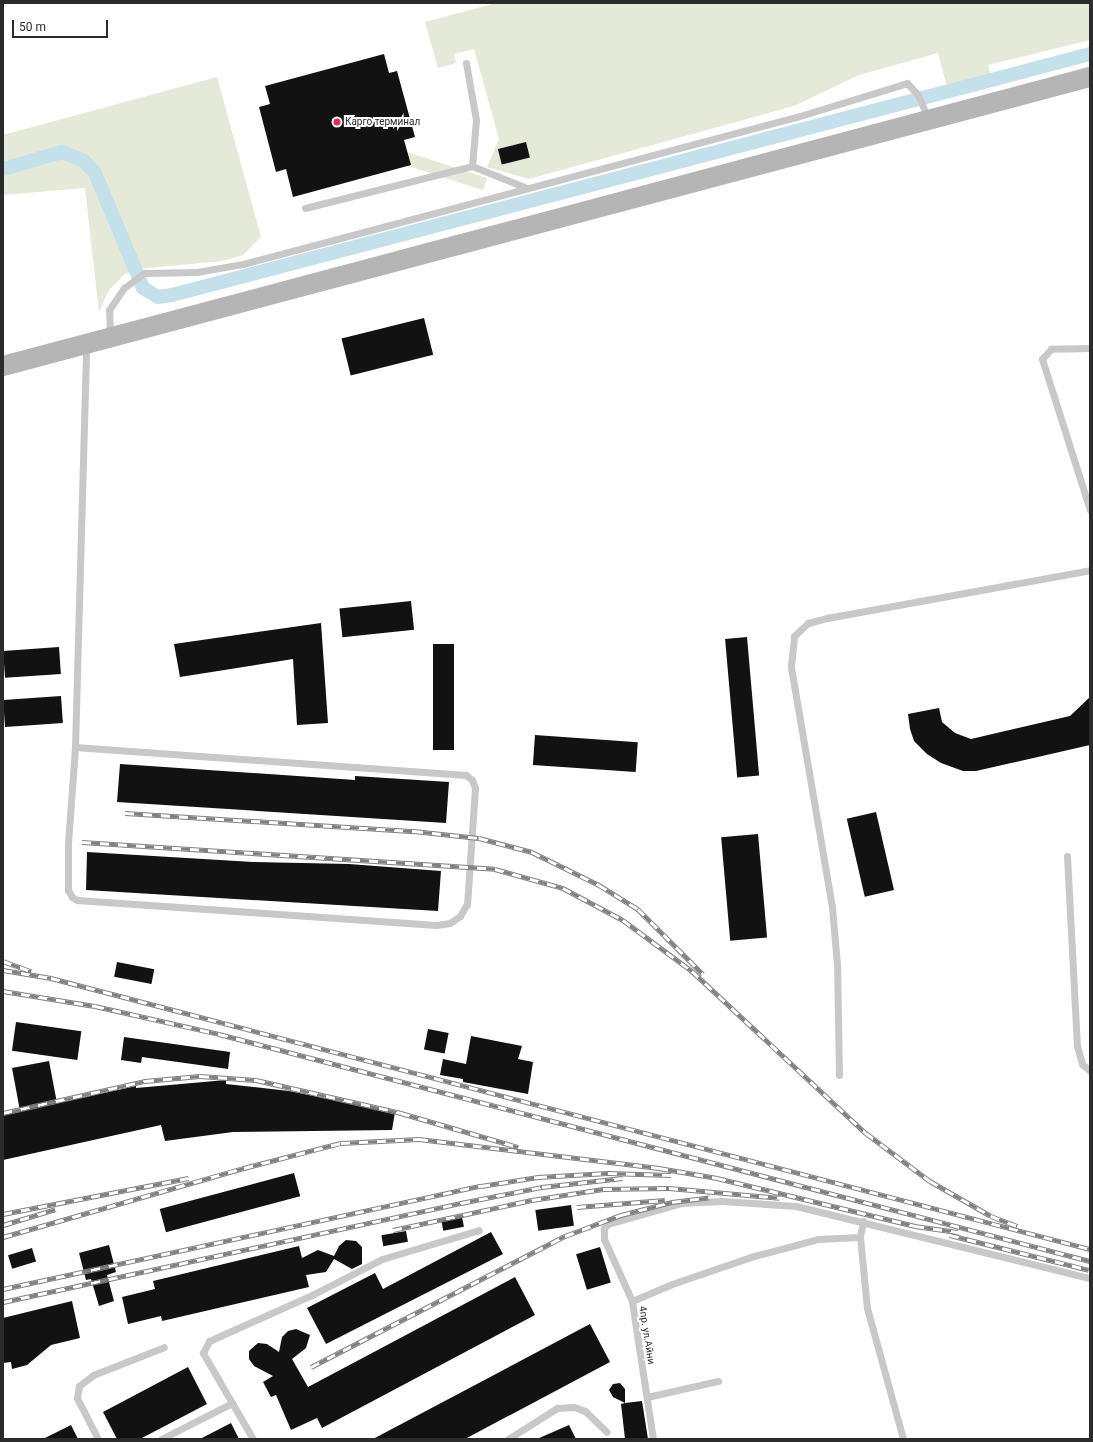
<!DOCTYPE html>
<meta charset="utf-8">
<style>
body{margin:0}
#map{position:relative;width:1093px;height:1442px;overflow:hidden;background:#fff;font-family:Roboto,sans-serif}
div>[style]{position:absolute}
[style*='--x']{left:calc(var(--x)*1px);top:calc(var(--y)*1px);width:calc(var(--w)*1px);rotate:calc(var(--a)*1deg)}
.green>*{inset:0;background:#e4e9d8;transform-origin:0 0}
.canal>*{height:14px;margin:-7px;padding:0 7px;transform-origin:7px;border-radius:7px;background:#c4e0ea}
.building>*{inset:0;background:#121212;transform-origin:0 0}
.lane>*{height:7px;margin:-3.5px;padding:0 3.5px;transform-origin:3.5px;border-radius:3.5px;background:#c8c8c8}
.secondary>*{height:20px;margin:-10px;padding:0 10px;transform-origin:10px;border-radius:10px;background:#b5b5b5}
.rail>*{height:4.5px;margin-top:-2.25px;transform-origin:0;background:repeating-linear-gradient(90deg,#fff 0 9px,#808080 0 18px);box-sizing:border-box;border-block:1px solid #808080}
.dots>*{width:11px;height:11px;translate:-50% -50%;box-sizing:border-box;border:2px solid #fff;border-radius:50%}
span{translate:-50% -50%;white-space:nowrap;text-align:center;line-height:1.15;-webkit-text-stroke:4px #fff;paint-order:stroke}
.poi-label{font-size:10px;color:#2b2b2b}
.left{translate:0 -50%;text-align:left}
.street-label{font-size:10px;color:#2b2b2b}
.frame{position:absolute;inset:0;border:4px solid #2b2b2b;pointer-events:none}
.scale{position:absolute;left:12px;top:20px;width:96px;height:18px;box-sizing:border-box;border:2px solid #2b2b2b;border-top:0;padding-left:5px;font-size:12px;line-height:14px;white-space:nowrap;color:#2b2b2b;-webkit-text-stroke:3px #fff;paint-order:stroke}
</style>
<div id="map">
<div class="green">
<i style="clip-path:polygon(496px 3px,1090px 3px,1090px 40px,988px 65px,991px 75px,947px 87px,938px 53px,859px 75px,794px 106px,529px 179px,487px 167px,499px 139px,474px 49px,454px 54px,456px 63px,438px 68px,425px 22px)"></i>
<i style="clip-path:polygon(217px 77px,261px 237px,243px 255px,223px 261px,138px 269px,125px 274px,109px 290px,99px 312px,85px 188px,3px 195px,3px 135px)"></i>
<i style="left:487px;top:178px;width:13px;height:214px;rotate:108deg"></i>
</div>
<div class="canal">
<i style="--x:3;--y:169;--w:61;--a:-16.1"></i>
<i style="--x:62;--y:152;--w:24;--a:22"></i>
<i style="--x:84;--y:161;--w:16;--a:47"></i>
<i style="--x:95;--y:173;--w:125;--a:67.3"></i>
<i style="--x:143;--y:288;--w:17;--a:31"></i>
<i style="--x:158;--y:297;--w:14;--a:-8"></i>
<i style="--x:172;--y:295;--w:949;--a:-14.71"></i>
</div>
<div class="building">
<i style="clip-path:polygon(384px 54px,389px 73px,397px 71px,415px 137px,404px 140px,411px 165px,293px 197px,286px 169px,276px 172px,259px 107px,270px 104px,265px 86px)"></i>
<i style="left:526px;top:142px;width:16px;height:29px;rotate:76deg"></i>
<i style="left:424px;top:318px;width:38px;height:85px;rotate:76deg"></i>
<i style="left:411px;top:601px;width:29px;height:72px;rotate:84deg"></i>
<i style="clip-path:polygon(321px 623px,328px 723px,297px 725px,293px 659px,180px 677px,174px 644px)"></i>
<i style="left:747px;top:637px;width:139px;height:22px;rotate:85deg"></i>
<i style="left:433px;top:644px;width:21px;height:106px"></i>
<i style="left:59px;top:647px;width:27px;height:56px;rotate:86deg"></i>
<i style="left:61px;top:696px;width:27px;height:58px;rotate:86deg"></i>
<i style="clip-path:polygon(1090px 697px,1090px 745px,976px 771px,963px 771px,941px 763px,927px 754px,914px 741px,910px 729px,908px 714px,939px 708px,942px 722px,955px 733px,971px 739px,1070px 716px)"></i>
<i style="left:535px;top:735px;width:103px;height:30px;rotate:4deg"></i>
<i style="clip-path:polygon(120px 764px,355px 780px,355px 776px,449px 782px,446px 823px,117px 802px)"></i>
<i style="left:876px;top:812px;width:80px;height:30px;rotate:77deg"></i>
<i style="left:758px;top:834px;width:104px;height:37px;rotate:85deg"></i>
<i style="clip-path:polygon(87px 852px,253px 862px,349px 864px,441px 871px,438px 911px,86px 890px)"></i>
<i style="left:117px;top:962px;width:38px;height:15px;rotate:11deg"></i>
<i style="left:16px;top:1022px;width:66px;height:29px;rotate:8deg"></i>
<i style="left:428px;top:1029px;width:21px;height:21px;rotate:11deg"></i>
<i style="clip-path:polygon(471px 1036px,522px 1046px,518px 1059px,533px 1062px,528px 1094px,463px 1082px,463px 1079px,440px 1075px,443px 1059px,466px 1064px)"></i>
<i style="clip-path:polygon(124px 1037px,230px 1052px,228px 1069px,142px 1057px,141px 1063px,121px 1060px)"></i>
<i style="clip-path:polygon(49px 1061px,57px 1103px,136px 1086px,136px 1088px,226px 1080px,226px 1084px,289px 1091px,395px 1112px,392px 1130px,233px 1132px,165px 1141px,161px 1125px,3px 1160px,3px 1115px,20px 1111px,12px 1068px)"></i>
<i style="left:294px;top:1173px;width:24px;height:139px;rotate:75deg"></i>
<i style="left:571px;top:1205px;width:21px;height:36px;rotate:82deg"></i>
<i style="left:462px;top:1217px;width:10px;height:21px;rotate:79deg"></i>
<i style="left:406px;top:1231px;width:11px;height:25px;rotate:80deg"></i>
<i style="clip-path:polygon(491px 1232px,503px 1254px,326px 1344px,307px 1308px,375px 1273px,383px 1289px)"></i>
<i style="clip-path:polygon(346px 1240px,356px 1241px,362px 1247px,362px 1264px,352px 1269px,334px 1259px,326px 1272px,306px 1275px,309px 1287px,162px 1321px,161px 1316px,128px 1324px,122px 1297px,155px 1289px,153px 1281px,299px 1246px,302px 1258px,318px 1250px,334px 1256px,339px 1246px)"></i>
<i style="clip-path:polygon(109px 1245px,116px 1272px,107px 1275px,114px 1301px,99px 1306px,91px 1279px,86px 1280px,79px 1253px)"></i>
<i style="left:600px;top:1247px;width:37px;height:25px;rotate:73deg"></i>
<i style="left:32px;top:1248px;width:14px;height:25px;rotate:73deg"></i>
<i style="clip-path:polygon(515px 1277px,535px 1315px,322px 1428px,317px 1418px,291px 1430px,276px 1395px,271px 1397px,263px 1382px,273px 1376px,254px 1366px,249px 1359px,249px 1351px,258px 1343px,267px 1344px,279px 1352px,282px 1337px,288px 1331px,296px 1329px,310px 1335px,306px 1348px,292px 1359px,308px 1387px)"></i>
<i style="clip-path:polygon(72px 1301px,80px 1338px,51px 1345px,27px 1365px,12px 1369px,11px 1362px,3px 1363px,3px 1318px)"></i>
<i style="clip-path:polygon(590px 1324px,610px 1362px,465px 1439px,373px 1439px)"></i>
<i style="clip-path:polygon(188px 1367px,207px 1404px,140px 1439px,117px 1439px,103px 1412px)"></i>
<i style="clip-path:polygon(620px 1383px,625px 1389px,625px 1403px,642px 1401px,648px 1439px,625px 1439px,621px 1404px,625px 1403px,613px 1397px,609px 1390px,613px 1384px)"></i>
<i style="clip-path:polygon(231px 1423px,239px 1439px,200px 1439px)"></i>
<i style="clip-path:polygon(71px 1425px,78px 1439px,43px 1439px)"></i>
<i style="clip-path:polygon(569px 1425px,576px 1439px,537px 1439px)"></i>
</div>
<div class="lane">
<i style="--x:466;--y:63;--w:58;--a:80"></i>
<i style="--x:476;--y:120;--w:46;--a:95"></i>
<i style="--x:305;--y:208;--w:172;--a:-14.1"></i>
<i style="--x:472;--y:166;--w:59;--a:21.8"></i>
<i style="--x:110;--y:336;--w:26;--a:-92"></i>
<i style="--x:109;--y:310;--w:27;--a:-56"></i>
<i style="--x:124;--y:288;--w:25;--a:-37"></i>
<i style="--x:144;--y:273;--w:53;--a:-1.1"></i>
<i style="--x:197;--y:272;--w:47;--a:-9.9"></i>
<i style="--x:243;--y:264;--w:576;--a:-14.88"></i>
<i style="--x:800;--y:116;--w:112;--a:-17.1"></i>
<i style="--x:907;--y:83;--w:16;--a:47"></i>
<i style="--x:918;--y:95;--w:25;--a:67"></i>
<i style="--x:1090;--y:348;--w:39;--a:179"></i>
<i style="--x:1051;--y:349;--w:13;--a:132"></i>
<i style="--x:1042;--y:359;--w:158;--a:72.4"></i>
<i style="--x:75;--y:747;--w:392;--a:4.1"></i>
<i style="--x:466;--y:775;--w:8;--a:40"></i>
<i style="--x:472;--y:780;--w:9;--a:69"></i>
<i style="--x:475;--y:788;--w:116;--a:93.9"></i>
<i style="--x:467;--y:904;--w:14;--a:120"></i>
<i style="--x:460;--y:916;--w:12;--a:145"></i>
<i style="--x:450;--y:923;--w:14;--a:172"></i>
<i style="--x:436;--y:925;--w:360;--a:-176"></i>
<i style="--x:77;--y:900;--w:6;--a:-149"></i>
<i style="--x:72;--y:897;--w:8;--a:-120"></i>
<i style="--x:68;--y:890;--w:47;--a:-90"></i>
<i style="--x:68;--y:843;--w:96;--a:-85.8"></i>
<i style="--x:75;--y:747;--w:402;--a:-88.4"></i>
<i style="--x:1067;--y:856;--w:190;--a:87"></i>
<i style="--x:1077;--y:1046;--w:19;--a:74"></i>
<i style="--x:1082;--y:1064;--w:11;--a:41"></i>
<i style="--x:839;--y:1075;--w:110;--a:-91"></i>
<i style="--x:837;--y:965;--w:58;--a:-94.9"></i>
<i style="--x:832;--y:907;--w:244;--a:-99.7"></i>
<i style="--x:791;--y:666;--w:30;--a:-84"></i>
<i style="--x:794;--y:636;--w:19;--a:-43"></i>
<i style="--x:808;--y:623;--w:20;--a:-15"></i>
<i style="--x:827;--y:618;--w:267;--a:-10.3"></i>
<i style="--x:863;--y:1221;--w:16;--a:101"></i>
<i style="--x:860;--y:1237;--w:71;--a:84.4"></i>
<i style="--x:867;--y:1308;--w:136;--a:74.6"></i>
<i style="--x:632;--y:1301;--w:43;--a:-23"></i>
<i style="--x:672;--y:1284;--w:87;--a:-18.9"></i>
<i style="--x:754;--y:1256;--w:66;--a:-14.9"></i>
<i style="--x:818;--y:1239;--w:42;--a:-2.7"></i>
<i style="--x:647;--y:1397;--w:73;--a:-12.7"></i>
<i style="--x:232;--y:1403;--w:58;--a:-120.1"></i>
<i style="--x:203;--y:1353;--w:13;--a:-63"></i>
<i style="--x:209;--y:1341;--w:113;--a:-24.1"></i>
<i style="--x:312;--y:1295;--w:79;--a:-27.2"></i>
<i style="--x:382;--y:1259;--w:101;--a:-16.6"></i>
<i style="--x:98;--y:1439;--w:46;--a:-117.1"></i>
<i style="--x:77;--y:1398;--w:12;--a:-81"></i>
<i style="--x:79;--y:1386;--w:18;--a:-38"></i>
<i style="--x:93;--y:1375;--w:76;--a:-21.5"></i>
<i style="--x:161;--y:1439;--w:80;--a:-26.9"></i>
<i style="--x:232;--y:1403;--w:42;--a:59.7"></i>
<i style="--x:508;--y:1439;--w:58;--a:-32.3"></i>
<i style="--x:557;--y:1408;--w:17;--a:-3"></i>
<i style="--x:574;--y:1407;--w:12;--a:20"></i>
<i style="--x:585;--y:1411;--w:30;--a:44"></i>
<i style="--x:653;--y:1439;--w:140;--a:-98.7"></i>
<i style="--x:632;--y:1301;--w:68;--a:-114.3"></i>
<i style="--x:604;--y:1239;--w:11;--a:-90"></i>
<i style="--x:604;--y:1228;--w:6;--a:-45"></i>
<i style="--x:608;--y:1224;--w:76;--a:-16"></i>
<i style="--x:681;--y:1203;--w:41;--a:-2.8"></i>
<i style="--x:722;--y:1201;--w:74;--a:3.9"></i>
<i style="--x:796;--y:1206;--w:303;--a:13.8"></i>
</div>
<div class="secondary">
<i style="--x:3;--y:366;--w:1125;--a:-14.89"></i>
</div>
<div class="rail">
<i style="--x:125;--y:813;--w:290;--a:3.6"></i>
<i style="--x:414;--y:831;--w:65;--a:6.1"></i>
<i style="--x:479;--y:838;--w:55;--a:14.8"></i>
<i style="--x:532;--y:852;--w:75;--a:26.2"></i>
<i style="--x:599;--y:885;--w:46;--a:31.6"></i>
<i style="--x:638;--y:909;--w:92;--a:45"></i>
<i style="--x:82;--y:842;--w:414;--a:3.7"></i>
<i style="--x:495;--y:869;--w:71;--a:15.6"></i>
<i style="--x:563;--y:888;--w:68;--a:28.1"></i>
<i style="--x:623;--y:920;--w:86;--a:36.5"></i>
<i style="--x:692;--y:971;--w:238;--a:43"></i>
<i style="--x:866;--y:1133;--w:80;--a:36.9"></i>
<i style="--x:930;--y:1181;--w:70;--a:29.8"></i>
<i style="--x:991;--y:1216;--w:28;--a:21"></i>
<i style="--x:3;--y:961;--w:30;--a:20"></i>
<i style="--x:3;--y:970;--w:49;--a:9.5"></i>
<i style="--x:51;--y:978;--w:1074;--a:14.62"></i>
<i style="--x:3;--y:991;--w:93;--a:9.3"></i>
<i style="--x:95;--y:1006;--w:127;--a:12.7"></i>
<i style="--x:219;--y:1034;--w:900;--a:14.61"></i>
<i style="--x:3;--y:1113;--w:146;--a:-12.7"></i>
<i style="--x:145;--y:1081;--w:55;--a:-5.2"></i>
<i style="--x:200;--y:1076;--w:56;--a:4.1"></i>
<i style="--x:256;--y:1080;--w:149;--a:12.8"></i>
<i style="--x:401;--y:1113;--w:122;--a:16.2"></i>
<i style="--x:577;--y:1207;--w:88;--a:-4.5"></i>
<i style="--x:3;--y:1214;--w:189;--a:-11"></i>
<i style="--x:3;--y:1225;--w:55;--a:-16.8"></i>
<i style="--x:393;--y:1230;--w:142;--a:-12.2"></i>
<i style="--x:532;--y:1200;--w:72;--a:-8.8"></i>
<i style="--x:603;--y:1189;--w:66;--a:-0.9"></i>
<i style="--x:669;--y:1188;--w:111;--a:5.1"></i>
<i style="--x:950;--y:1235;--w:143;--a:14.1"></i>
<i style="--x:3;--y:1237;--w:251;--a:-16"></i>
<i style="--x:244;--y:1168;--w:100;--a:-14.5"></i>
<i style="--x:341;--y:1143;--w:78;--a:-2.9"></i>
<i style="--x:419;--y:1139;--w:242;--a:6.9"></i>
<i style="--x:659;--y:1168;--w:59;--a:9.8"></i>
<i style="--x:717;--y:1178;--w:204;--a:13.6"></i>
<i style="--x:915;--y:1226;--w:43;--a:7.9"></i>
<i style="--x:3;--y:1289;--w:489;--a:-12.2"></i>
<i style="--x:481;--y:1186;--w:58;--a:-9"></i>
<i style="--x:538;--y:1177;--w:70;--a:-3.3"></i>
<i style="--x:608;--y:1173;--w:63;--a:1.8"></i>
<i style="--x:3;--y:1302;--w:469;--a:-12.2"></i>
<i style="--x:461;--y:1203;--w:83;--a:-11.2"></i>
<i style="--x:542;--y:1187;--w:81;--a:-6.4"></i>
<i style="--x:311;--y:1367;--w:286;--a:-27.3"></i>
<i style="--x:565;--y:1236;--w:60;--a:-20.6"></i>
<i style="--x:621;--y:1215;--w:53;--a:-14.3"></i>
<i style="--x:672;--y:1202;--w:38;--a:-7"></i>
</div>
<div class="dots">
<i style="left:337px;top:122px;background:#e32d51"></i>
</div>
<div class="poi-label">
<span class="left" style="left:345px;top:122px">Карго терминал</span>
</div>
<div class="street-label">
<span style="left:647px;top:1335px;rotate:81deg">4пр. ул.Айни</span>
</div>
<div class="frame"></div>
<div class="scale">50 m</div>
</div>
